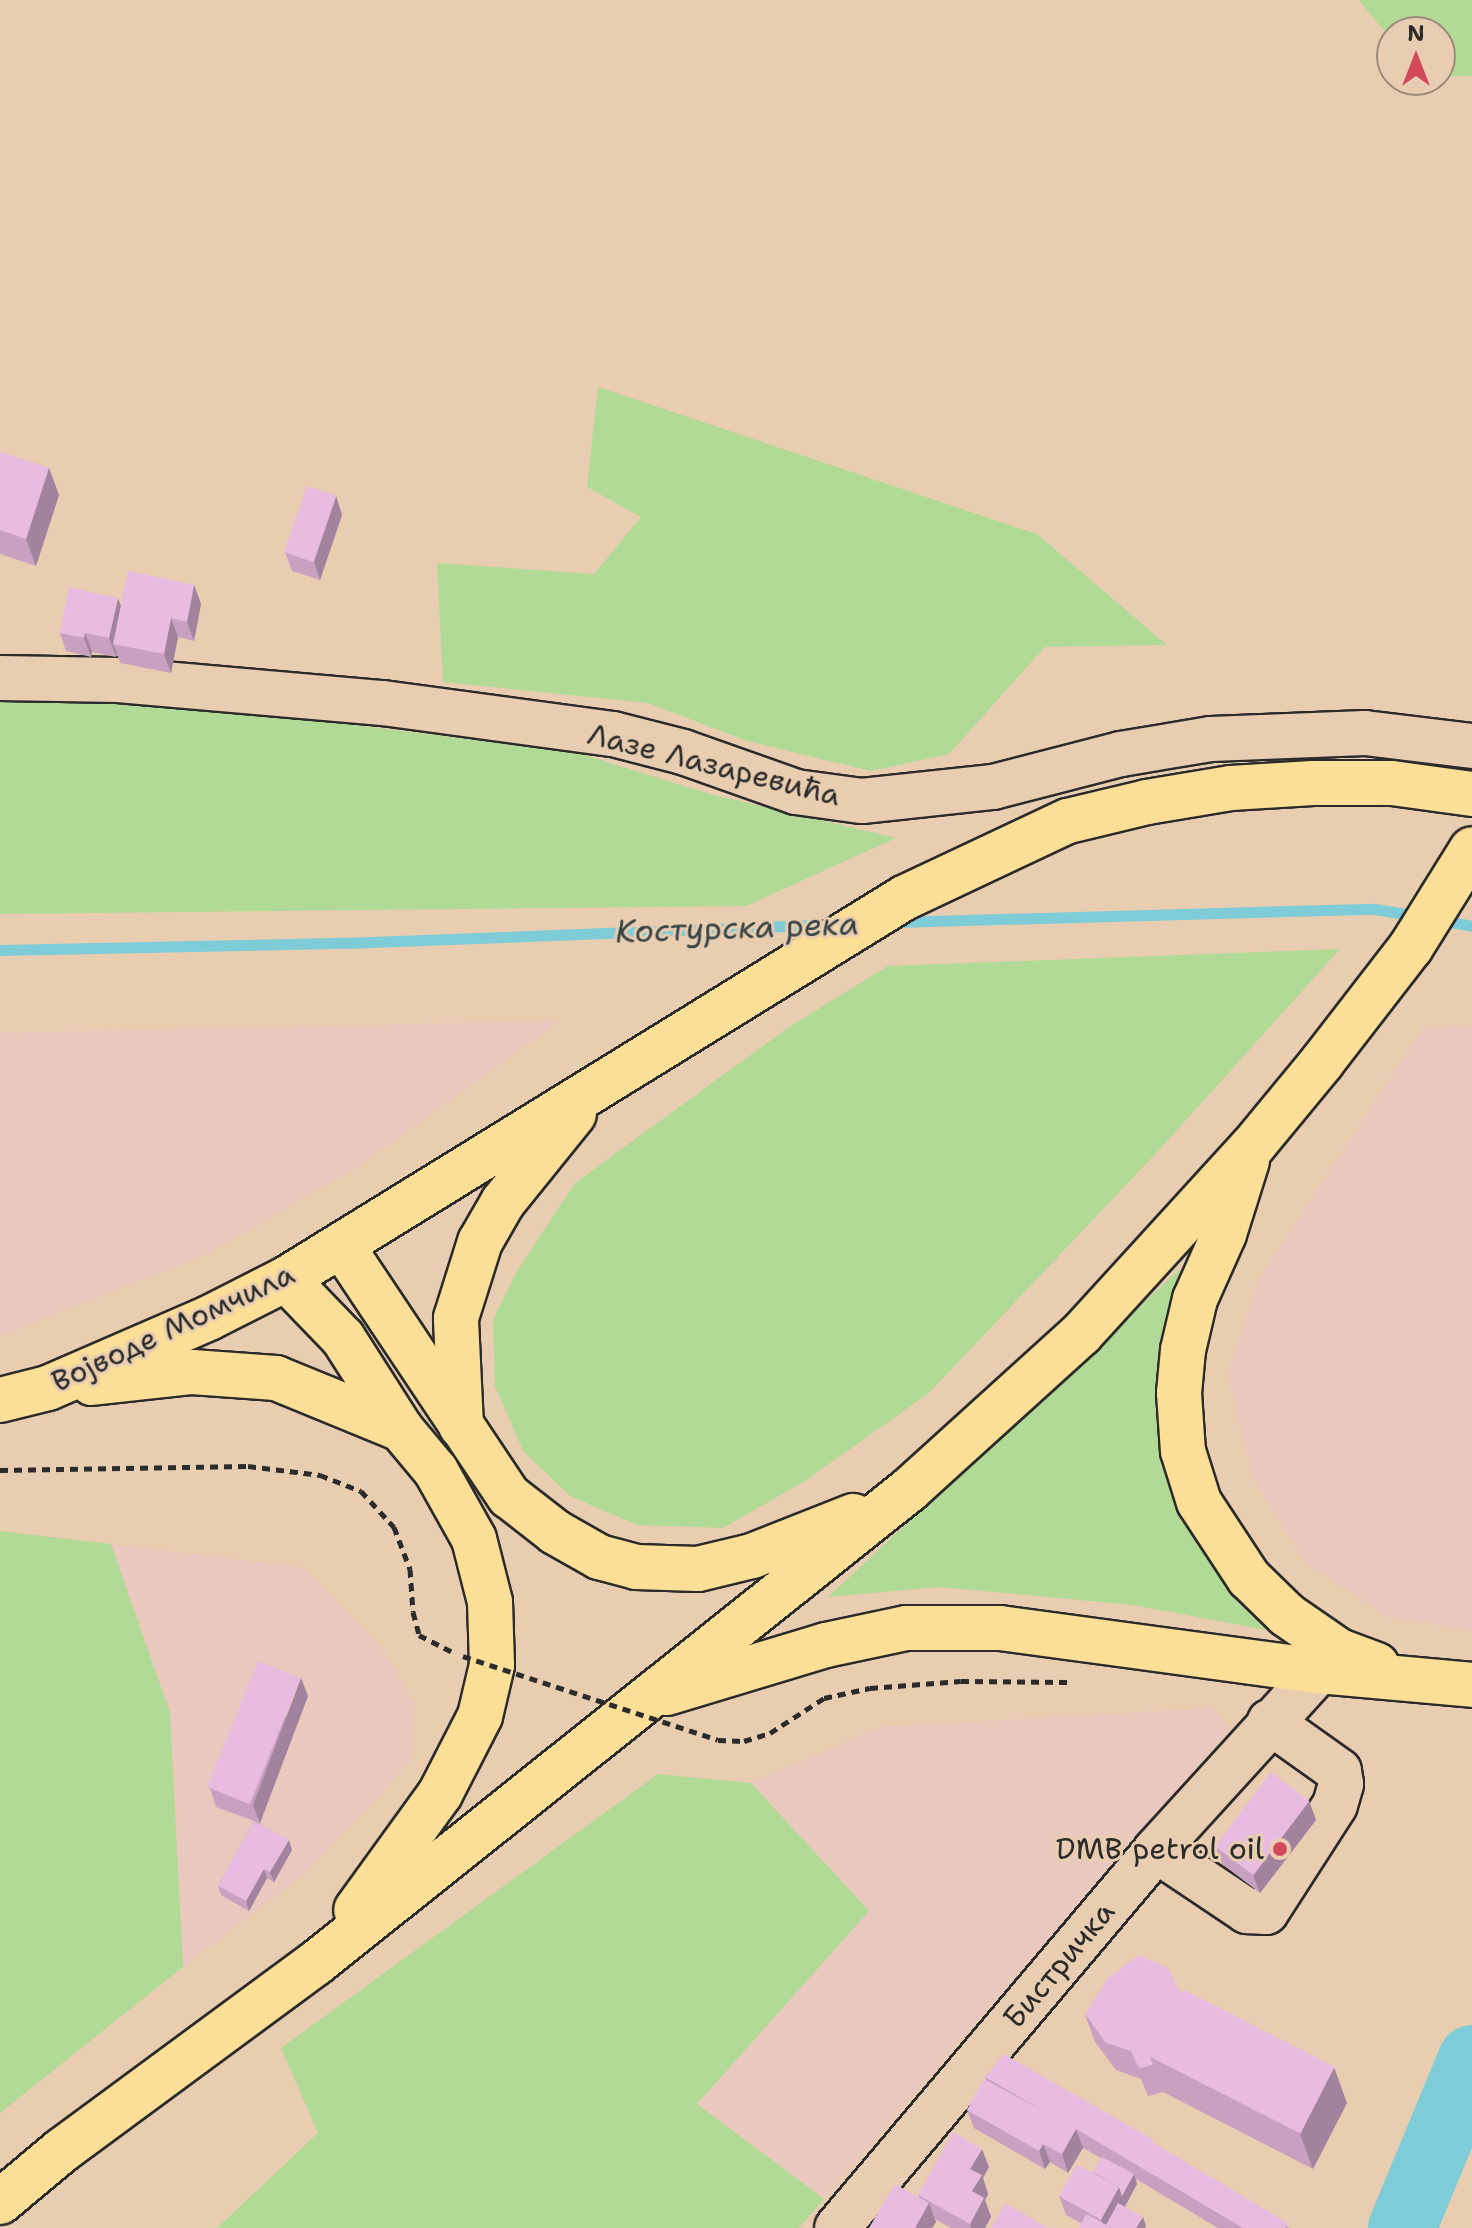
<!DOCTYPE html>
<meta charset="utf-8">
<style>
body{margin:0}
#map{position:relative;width:1472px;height:2228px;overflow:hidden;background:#e9cdb0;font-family:"Shantell Sans",sans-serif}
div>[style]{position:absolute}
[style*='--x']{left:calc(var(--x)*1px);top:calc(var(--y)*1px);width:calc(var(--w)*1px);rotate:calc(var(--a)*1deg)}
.built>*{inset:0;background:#e9c8be}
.green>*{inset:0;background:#b1da96}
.stream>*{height:11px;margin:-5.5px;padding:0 5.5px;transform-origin:5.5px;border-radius:5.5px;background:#7dccd8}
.river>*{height:68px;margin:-34px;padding:0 34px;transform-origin:34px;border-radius:34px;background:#7dccd8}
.path>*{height:5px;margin-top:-2.5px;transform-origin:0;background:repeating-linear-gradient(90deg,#2b2b2b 0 8px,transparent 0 14px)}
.roads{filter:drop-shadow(2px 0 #2b2b2b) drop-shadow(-2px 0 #2b2b2b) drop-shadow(0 2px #2b2b2b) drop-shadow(0 -2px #2b2b2b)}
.minor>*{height:44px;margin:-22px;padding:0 22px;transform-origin:22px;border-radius:22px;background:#e9cdb0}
.major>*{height:44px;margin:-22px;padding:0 22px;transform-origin:22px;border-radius:22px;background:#fbdf96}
.path-bridge>*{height:5px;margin-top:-2.5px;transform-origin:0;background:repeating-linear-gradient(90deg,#2b2b2b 0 8px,transparent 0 14px)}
.wall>*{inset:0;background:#c8a1c1}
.shaded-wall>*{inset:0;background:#a2839d}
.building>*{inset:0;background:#e8bbe0;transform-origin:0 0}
.dots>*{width:22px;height:22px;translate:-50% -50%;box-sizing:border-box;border:4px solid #e9cdb0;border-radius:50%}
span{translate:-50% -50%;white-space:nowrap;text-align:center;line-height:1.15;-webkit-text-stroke:6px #e9cdb0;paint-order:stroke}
.street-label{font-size:30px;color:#2b2b2b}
.poi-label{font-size:30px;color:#2b2b2b}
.right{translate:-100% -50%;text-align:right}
.water-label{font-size:32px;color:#374345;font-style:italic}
.north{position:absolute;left:1376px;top:16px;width:80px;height:80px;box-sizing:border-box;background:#e9cdb0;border:2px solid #9d8c7b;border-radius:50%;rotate:0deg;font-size:22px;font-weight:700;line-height:32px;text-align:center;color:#2b2b2b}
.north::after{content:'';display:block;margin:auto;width:28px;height:36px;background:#d1495b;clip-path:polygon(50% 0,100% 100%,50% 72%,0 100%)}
</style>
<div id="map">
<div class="built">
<i style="clip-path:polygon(560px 1021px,362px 1164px,207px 1254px,0 1336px,0 1033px)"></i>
<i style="clip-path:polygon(1472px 1025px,1472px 1630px,1389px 1617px,1305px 1562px,1253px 1478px,1228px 1375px,1258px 1281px,1423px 1028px)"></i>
<i style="clip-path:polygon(111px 1544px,302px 1567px,383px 1649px,416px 1706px,409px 1762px,371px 1805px,302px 1876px,183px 1967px,170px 1713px)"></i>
<i style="clip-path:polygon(1212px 1708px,1230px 1729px,824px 2199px,697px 2104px,869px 1911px,751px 1783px,882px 1727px)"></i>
</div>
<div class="green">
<i style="clip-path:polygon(1359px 0,1472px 0,1472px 76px,1440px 77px,1440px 32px,1392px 32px,1392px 41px)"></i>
<i style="clip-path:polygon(598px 387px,1037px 534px,1167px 645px,1045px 647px,949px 754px,871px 771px,747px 741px,648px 703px,443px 682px,437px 563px,594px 574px,641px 517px,587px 487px)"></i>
<i style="clip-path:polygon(0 694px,259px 713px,578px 753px,710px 794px,896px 838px,746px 906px,0 914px)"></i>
<i style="clip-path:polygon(1340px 949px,1160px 1149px,929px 1393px,805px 1481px,723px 1528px,637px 1525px,570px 1496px,523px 1451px,495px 1386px,493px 1320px,517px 1271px,575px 1183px,789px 1027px,888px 966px)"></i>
<i style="clip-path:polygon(1180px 1269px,1161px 1355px,1166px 1430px,1298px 1636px,1133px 1605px,940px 1587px,828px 1597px)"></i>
<i style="clip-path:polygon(0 1531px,111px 1544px,170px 1713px,183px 1967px,0 2113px)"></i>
<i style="clip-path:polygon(658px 1774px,751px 1783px,869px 1911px,697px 2104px,824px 2199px,799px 2228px,217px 2228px,318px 2133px,281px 2048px)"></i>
</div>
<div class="stream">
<i style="--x:1439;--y:920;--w:34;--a:10"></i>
<i style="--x:896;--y:922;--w:478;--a:-1.6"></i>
<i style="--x:1374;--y:909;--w:45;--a:9"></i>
<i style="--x:0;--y:950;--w:345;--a:-1.2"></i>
<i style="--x:345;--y:943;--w:486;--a:-2.2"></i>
<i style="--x:1398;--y:2228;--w:9;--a:-41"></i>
</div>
<div class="river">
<i style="--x:1402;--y:2228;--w:183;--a:-67.5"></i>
</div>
<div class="path">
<i style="--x:0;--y:1470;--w:248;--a:-0.9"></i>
<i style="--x:248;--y:1466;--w:73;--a:7.1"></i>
<i style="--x:320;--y:1475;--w:44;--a:21.3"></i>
<i style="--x:361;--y:1491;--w:49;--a:47.5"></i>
<i style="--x:394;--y:1527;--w:45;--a:69.1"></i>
<i style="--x:410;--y:1569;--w:43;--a:86"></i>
<i style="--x:413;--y:1612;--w:24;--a:75"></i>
<i style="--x:419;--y:1635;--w:37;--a:27"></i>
<i style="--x:718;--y:1740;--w:26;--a:2"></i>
<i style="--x:744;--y:1741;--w:27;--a:-17"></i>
<i style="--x:770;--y:1733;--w:64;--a:-32.9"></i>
<i style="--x:824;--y:1698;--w:47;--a:-12.3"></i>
<i style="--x:870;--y:1688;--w:91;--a:-4.4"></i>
<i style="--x:961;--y:1681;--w:107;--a:0.5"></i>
</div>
<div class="roads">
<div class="minor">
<i style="--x:0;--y:678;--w:118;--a:1"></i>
<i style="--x:118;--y:680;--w:266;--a:5"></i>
<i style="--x:383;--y:703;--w:232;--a:7.7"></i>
<i style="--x:613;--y:734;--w:72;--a:14.4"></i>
<i style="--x:683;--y:752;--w:120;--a:19.5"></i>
<i style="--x:796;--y:792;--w:67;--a:7.8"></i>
<i style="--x:862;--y:801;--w:132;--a:-6.1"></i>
<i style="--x:993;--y:787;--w:132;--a:-14.5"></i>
<i style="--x:1121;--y:754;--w:91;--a:-9.5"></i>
<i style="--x:1211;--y:739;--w:154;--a:-2.2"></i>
<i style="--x:1365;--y:733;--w:108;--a:6.9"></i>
<i style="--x:1156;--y:1850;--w:110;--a:33.8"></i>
<i style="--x:1247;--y:1911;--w:19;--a:3"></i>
<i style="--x:1266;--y:1912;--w:127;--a:-57.2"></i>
<i style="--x:1335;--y:1805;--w:22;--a:-74"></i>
<i style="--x:1341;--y:1784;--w:13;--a:-99"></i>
<i style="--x:1339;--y:1771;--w:85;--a:-144.6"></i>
<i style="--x:837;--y:2228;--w:495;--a:-49.8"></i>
<i style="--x:1156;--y:1850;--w:242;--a:-47.7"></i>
</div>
<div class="major">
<i style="--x:1247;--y:1161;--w:77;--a:107.5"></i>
<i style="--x:1224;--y:1234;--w:71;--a:114"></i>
<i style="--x:1195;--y:1299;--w:52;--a:103.2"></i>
<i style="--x:1183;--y:1350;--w:43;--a:95.3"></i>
<i style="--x:1179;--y:1393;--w:58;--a:86.1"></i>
<i style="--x:1183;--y:1451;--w:53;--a:72.6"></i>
<i style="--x:1199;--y:1502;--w:91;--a:56.7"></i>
<i style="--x:1249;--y:1578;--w:53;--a:44.2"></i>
<i style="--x:1287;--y:1615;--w:63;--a:34.7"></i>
<i style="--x:1339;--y:1651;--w:40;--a:20.2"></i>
<i style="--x:342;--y:1246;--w:301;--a:56.3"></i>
<i style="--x:509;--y:1496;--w:58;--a:38"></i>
<i style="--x:555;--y:1532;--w:51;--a:29.6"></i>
<i style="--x:599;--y:1557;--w:38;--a:15"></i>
<i style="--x:636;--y:1567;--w:62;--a:1.8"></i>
<i style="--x:698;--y:1569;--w:56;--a:-13.5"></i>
<i style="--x:752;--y:1556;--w:109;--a:-21.6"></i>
<i style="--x:286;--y:1279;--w:82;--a:46"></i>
<i style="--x:343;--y:1338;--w:108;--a:57.5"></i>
<i style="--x:92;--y:1383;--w:101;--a:-6.3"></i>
<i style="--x:192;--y:1372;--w:84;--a:4.1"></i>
<i style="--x:276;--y:1378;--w:135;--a:22.2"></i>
<i style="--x:401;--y:1429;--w:55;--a:50.2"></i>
<i style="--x:436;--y:1471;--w:78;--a:60.8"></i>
<i style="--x:474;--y:1539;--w:65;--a:75.7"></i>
<i style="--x:490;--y:1602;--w:63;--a:88.2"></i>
<i style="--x:492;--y:1665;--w:52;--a:103.2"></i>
<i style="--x:480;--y:1716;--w:88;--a:117.1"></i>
<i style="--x:440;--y:1794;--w:143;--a:125.9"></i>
<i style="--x:0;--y:1400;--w:49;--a:-14"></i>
<i style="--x:48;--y:1388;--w:176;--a:-23.5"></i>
<i style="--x:209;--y:1318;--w:86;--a:-26.9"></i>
<i style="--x:286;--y:1279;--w:726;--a:-31.65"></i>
<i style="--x:904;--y:898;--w:181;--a:-25.2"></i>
<i style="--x:1068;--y:821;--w:81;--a:-13.5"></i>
<i style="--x:1147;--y:802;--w:85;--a:-9.5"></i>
<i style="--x:1231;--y:788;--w:82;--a:-3.5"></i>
<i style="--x:1313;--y:783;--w:79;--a:0"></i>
<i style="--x:1392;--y:783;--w:81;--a:7.8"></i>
<i style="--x:461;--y:1426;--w:108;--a:-92.7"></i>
<i style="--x:456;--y:1318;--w:80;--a:-72.5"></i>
<i style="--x:480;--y:1242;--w:46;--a:-60.1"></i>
<i style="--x:503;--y:1202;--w:113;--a:-51.1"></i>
<i style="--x:667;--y:1693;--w:166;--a:-16.8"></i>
<i style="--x:826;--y:1645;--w:82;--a:-12"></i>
<i style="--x:906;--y:1628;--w:94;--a:0"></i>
<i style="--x:1000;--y:1628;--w:322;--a:7.7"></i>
<i style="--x:1319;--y:1671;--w:154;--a:5.2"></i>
<i style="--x:0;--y:2202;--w:80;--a:-39.9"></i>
<i style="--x:61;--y:2151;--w:317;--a:-36.4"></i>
<i style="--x:316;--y:1963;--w:760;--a:-38.59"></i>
<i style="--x:910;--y:1489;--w:231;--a:-42.2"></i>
<i style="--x:1081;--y:1334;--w:253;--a:-47.6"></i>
<i style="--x:1252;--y:1147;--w:110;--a:-50.5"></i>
<i style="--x:1322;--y:1062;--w:145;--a:-52.3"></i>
<i style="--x:1411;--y:947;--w:115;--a:-58.1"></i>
</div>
</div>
<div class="path-bridge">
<i style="--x:463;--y:1656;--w:268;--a:18.2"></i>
</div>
<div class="wall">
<i style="clip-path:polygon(0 452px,49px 468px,59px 495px,36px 566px,0 554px)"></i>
<i style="clip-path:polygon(336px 496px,342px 515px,320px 580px,292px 571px,285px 552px)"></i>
<i style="clip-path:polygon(194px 585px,201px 604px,194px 641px,178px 637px,171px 673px,120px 663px,117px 654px,116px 657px,92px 652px,91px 657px,66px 651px,60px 633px,121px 605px)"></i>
<i style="clip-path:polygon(308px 1696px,260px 1823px,292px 1850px,274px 1882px,267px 1878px,249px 1911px,221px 1895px,218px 1886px,254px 1821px,216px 1807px,210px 1788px)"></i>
<i style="clip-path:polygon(1309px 1801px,1316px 1820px,1260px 1893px,1222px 1864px,1215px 1846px)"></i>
<i style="clip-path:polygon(1179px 1990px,1347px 2103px,1313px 2169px,1163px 2092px,1148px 2096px,1141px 2079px,1116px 2070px,1095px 2042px,1085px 2014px)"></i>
<i style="clip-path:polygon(985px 2077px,1155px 2144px,1290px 2228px,1218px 2228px,1136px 2179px,1137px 2184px,1125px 2207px,1146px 2226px,1081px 2223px,1066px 2215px,1059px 2196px,1093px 2173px,1101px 2158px,1083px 2148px,1068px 2173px,1050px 2162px,1045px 2169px,974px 2128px,967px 2110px,986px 2080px)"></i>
<i style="clip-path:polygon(989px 2167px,983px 2178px,988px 2194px,985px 2200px,991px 2217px,985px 2228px,951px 2228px,935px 2219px,936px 2222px,932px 2228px,869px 2228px,919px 2197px,918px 2195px)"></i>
</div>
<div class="shaded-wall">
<i style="clip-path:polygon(49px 468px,59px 495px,36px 566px,26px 539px)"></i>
<i style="clip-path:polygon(336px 496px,342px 515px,320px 580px,314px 562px)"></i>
<i style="clip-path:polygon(194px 585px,201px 604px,194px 641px,187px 622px)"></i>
<i style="clip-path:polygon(118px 598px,125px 616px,113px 644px,117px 654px,116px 657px,109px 638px)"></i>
<i style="clip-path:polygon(171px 618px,178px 637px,171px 673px,164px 654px)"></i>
<i style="clip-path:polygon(85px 633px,92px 652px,91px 657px,84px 638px)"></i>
<i style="clip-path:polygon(301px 1678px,308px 1696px,260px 1823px,253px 1805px)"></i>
<i style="clip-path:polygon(1309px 1801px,1316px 1820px,1260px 1893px,1253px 1875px)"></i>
<i style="clip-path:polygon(289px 1840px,292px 1850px,274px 1882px,270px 1872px)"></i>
<i style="clip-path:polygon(264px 1869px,267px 1878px,249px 1911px,246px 1901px)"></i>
<i style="clip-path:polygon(1334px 2067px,1347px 2103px,1313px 2169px,1300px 2134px)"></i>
<i style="clip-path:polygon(1076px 2129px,1083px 2148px,1068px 2173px,1062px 2154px)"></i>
<i style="clip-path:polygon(1043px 2144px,1050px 2162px,1045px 2169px,1039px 2151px)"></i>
<i style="clip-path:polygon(982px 2149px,989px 2167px,983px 2178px,988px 2194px,985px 2200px,991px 2217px,985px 2228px,971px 2228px,970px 2224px,972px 2191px,970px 2169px)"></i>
<i style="clip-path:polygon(1134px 2174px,1137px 2184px,1125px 2206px,1122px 2196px)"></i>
<i style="clip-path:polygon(1119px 2187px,1125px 2206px,1113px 2228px,1104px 2228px,1101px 2219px)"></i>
<i style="clip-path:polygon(929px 2203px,936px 2222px,932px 2228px,915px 2228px)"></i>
<i style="clip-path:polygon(1143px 2217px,1146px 2226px,1145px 2228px,1136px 2228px)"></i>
</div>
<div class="building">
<i style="clip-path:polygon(0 452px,49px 468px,26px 539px,0 530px)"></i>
<i style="left:307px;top:486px;width:31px;height:70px;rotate:19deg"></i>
<i style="clip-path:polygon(128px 571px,194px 585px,187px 622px,171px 618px,164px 654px,113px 644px)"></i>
<i style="clip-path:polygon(69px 587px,118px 598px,109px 638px,85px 633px,84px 638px,60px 633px)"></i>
<i style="left:258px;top:1661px;width:46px;height:136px;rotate:22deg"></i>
<i style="left:1271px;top:1772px;width:48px;height:93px;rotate:37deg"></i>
<i style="clip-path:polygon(254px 1821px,289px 1840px,270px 1872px,264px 1869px,246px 1901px,218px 1886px)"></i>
<i style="clip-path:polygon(1139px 1955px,1168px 1968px,1179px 1990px,1183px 1993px,1150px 2057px,1153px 2065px,1139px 2068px,1131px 2051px,1106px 2043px,1085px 2014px,1108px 1978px)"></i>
<i style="left:1184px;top:1990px;width:169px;height:75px;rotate:27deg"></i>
<i style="clip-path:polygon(1004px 2054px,1154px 2140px,1152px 2142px,1288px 2223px,1285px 2228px,1243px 2228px,1076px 2129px,1062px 2154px,1043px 2144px,1039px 2151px,967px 2110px,984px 2079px,1049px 2114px,985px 2077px)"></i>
<i style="clip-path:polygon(953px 2132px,982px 2149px,970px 2169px,982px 2175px,972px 2191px,984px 2198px,970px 2224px,918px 2195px)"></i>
<i style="clip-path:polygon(1102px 2157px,1134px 2174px,1122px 2196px,1119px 2187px,1093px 2172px)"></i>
<i style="left:1077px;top:2164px;width:48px;height:37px;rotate:29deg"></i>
<i style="clip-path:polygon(895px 2184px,929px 2203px,915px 2228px,869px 2228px)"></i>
<i style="clip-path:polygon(1005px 2203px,1048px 2228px,991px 2228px)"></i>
<i style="clip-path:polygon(1118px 2203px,1143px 2217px,1136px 2228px,1112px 2228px,1106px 2225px)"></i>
<i style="clip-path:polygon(1086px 2214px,1112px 2228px,1079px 2228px)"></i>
</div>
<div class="dots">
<i style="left:1280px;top:1849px;background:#d1495b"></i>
</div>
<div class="street-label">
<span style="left:714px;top:765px;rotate:14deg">Лазе Лазаревића</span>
<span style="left:173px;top:1328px;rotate:-25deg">Војводе Момчила</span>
<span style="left:1059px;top:1965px;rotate:-50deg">Бистричка</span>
</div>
<div class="poi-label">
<span class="right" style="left:1264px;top:1849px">DMB petrol oil</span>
</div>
<div class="water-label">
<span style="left:737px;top:928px;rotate:-2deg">Костурска река</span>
</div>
<div class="north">N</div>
</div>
